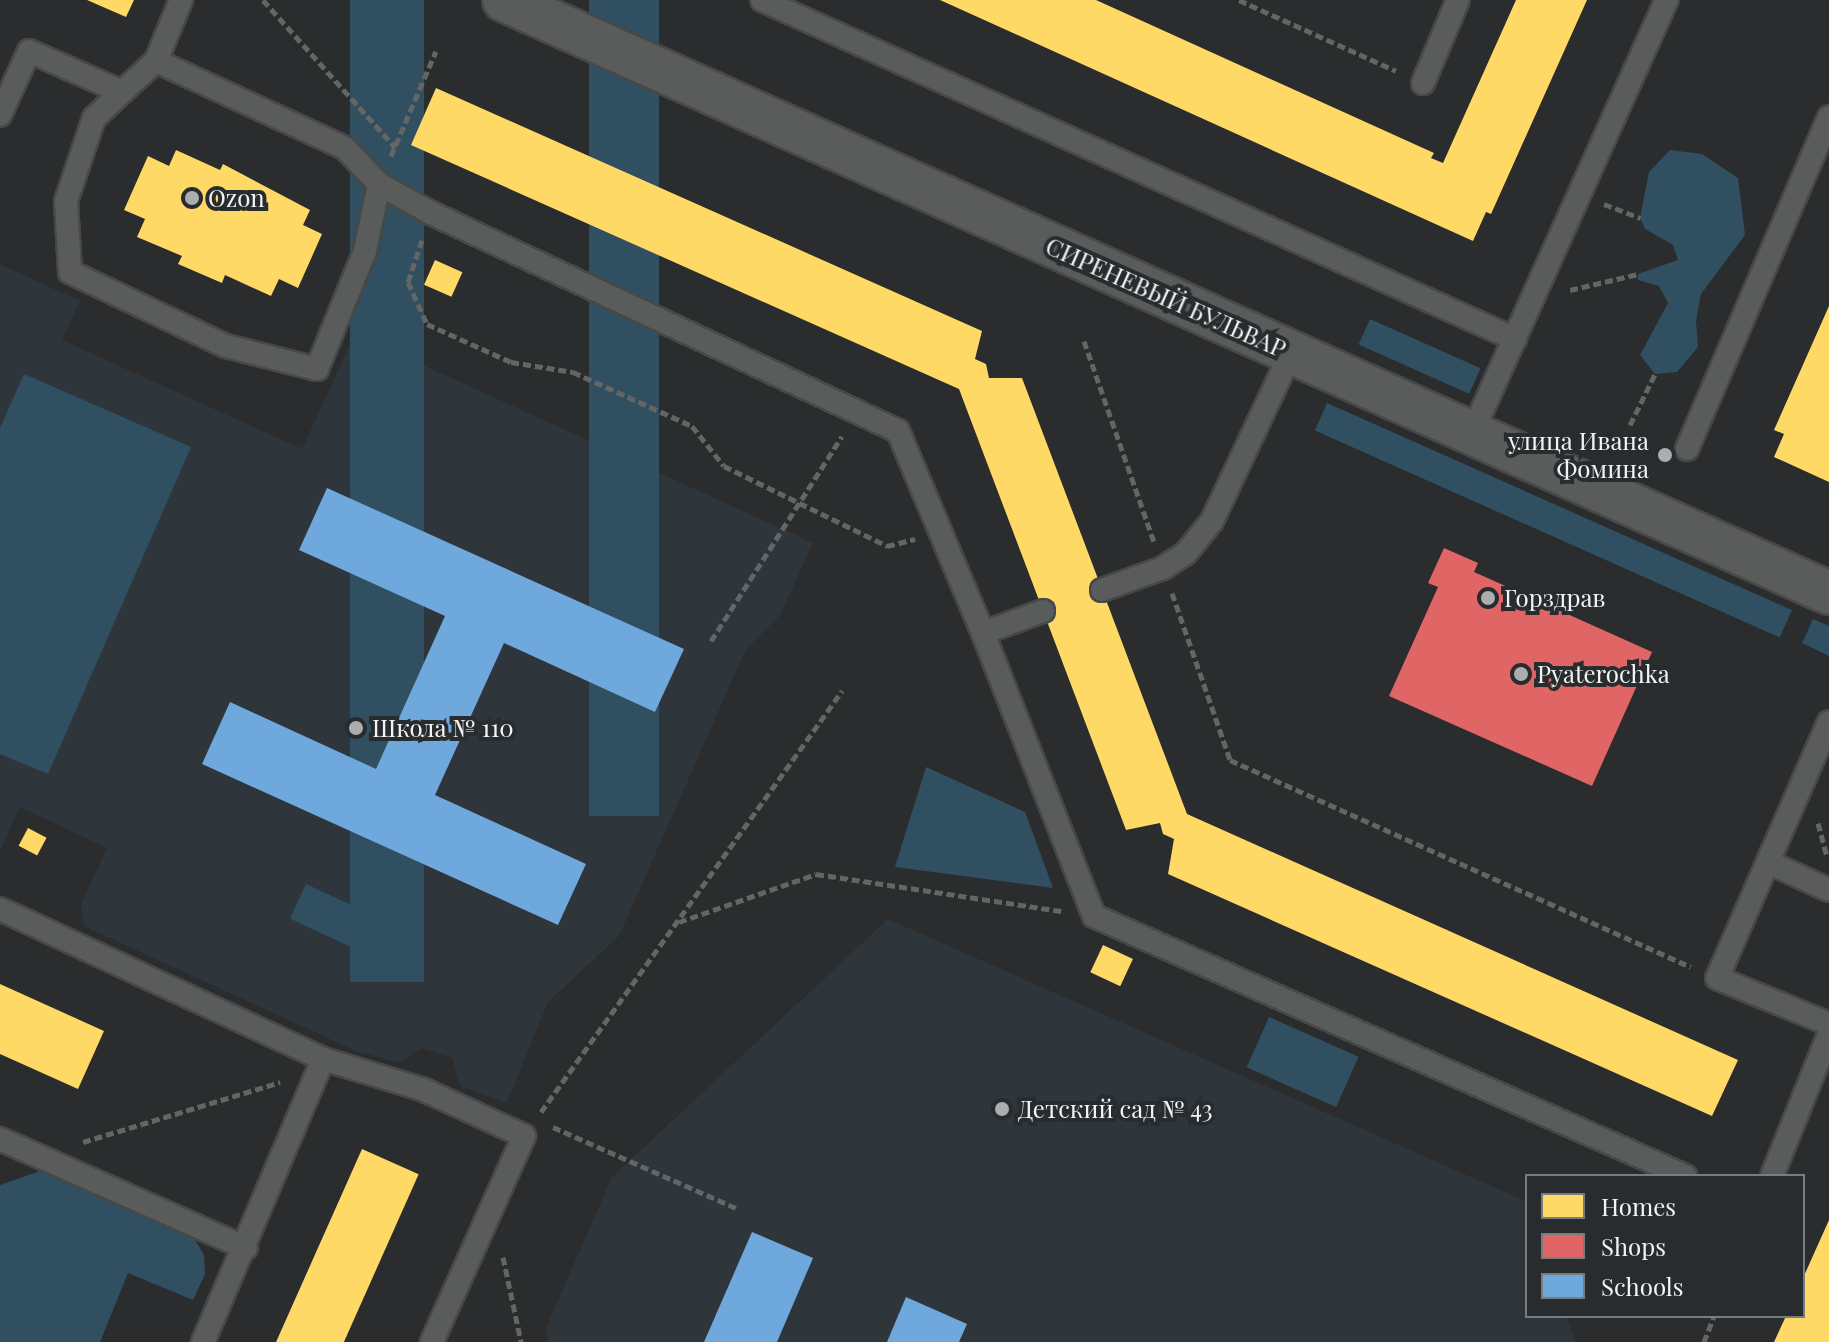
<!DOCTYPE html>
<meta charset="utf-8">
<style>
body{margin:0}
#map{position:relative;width:1829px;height:1342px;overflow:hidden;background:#2a2c2d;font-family:"Playfair Display",serif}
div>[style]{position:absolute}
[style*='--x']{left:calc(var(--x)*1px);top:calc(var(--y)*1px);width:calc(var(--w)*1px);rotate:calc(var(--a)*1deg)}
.built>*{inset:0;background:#2e363b}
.green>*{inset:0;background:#305062;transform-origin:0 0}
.homes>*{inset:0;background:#ffd966;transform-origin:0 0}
.shops>*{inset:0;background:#e06666}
.schools>*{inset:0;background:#6fa8dc}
.path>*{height:5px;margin-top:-2.5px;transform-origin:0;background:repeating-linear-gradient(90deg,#646565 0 8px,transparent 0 12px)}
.roads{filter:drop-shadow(2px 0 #474848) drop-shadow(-2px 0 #474848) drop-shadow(0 2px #474848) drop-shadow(0 -2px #474848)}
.service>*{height:22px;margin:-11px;padding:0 11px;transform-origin:11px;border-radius:11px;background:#5a5b5b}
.minor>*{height:42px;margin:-21px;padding:0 21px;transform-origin:21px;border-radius:21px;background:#5a5b5b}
.dots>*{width:22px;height:22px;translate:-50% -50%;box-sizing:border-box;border:4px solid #292c2e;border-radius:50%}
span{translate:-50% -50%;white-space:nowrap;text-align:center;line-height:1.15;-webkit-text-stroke:8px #292c2e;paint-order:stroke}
.poi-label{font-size:24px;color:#f1f3f4}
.left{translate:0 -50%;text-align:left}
.right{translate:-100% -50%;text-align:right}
.street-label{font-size:24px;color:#f1f3f4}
.legend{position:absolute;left:1525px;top:1174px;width:280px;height:144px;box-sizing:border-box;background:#292c2e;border:2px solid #797c7d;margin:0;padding:10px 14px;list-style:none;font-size:24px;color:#f1f3f4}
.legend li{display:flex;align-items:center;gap:16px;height:40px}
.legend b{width:40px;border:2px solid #797c7d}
</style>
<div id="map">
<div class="built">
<i style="clip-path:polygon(0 264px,80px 301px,62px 340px,302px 449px,355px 334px,813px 543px,780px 615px,746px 649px,619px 936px,548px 1002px,507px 1103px,460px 1086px,452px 1058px,421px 1048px,400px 1063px,356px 1051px,84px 926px,81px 904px,107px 848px,20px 807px,0 851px)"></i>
<i style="clip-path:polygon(888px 919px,1525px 1201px,1527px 1316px,1566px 1316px,1576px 1342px,548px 1342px,546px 1328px,612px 1177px)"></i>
</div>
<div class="green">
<i style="left:350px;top:0;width:74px;height:982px"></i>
<i style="left:589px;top:0;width:70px;height:816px"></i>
<i style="clip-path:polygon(1670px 150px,1702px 154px,1738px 178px,1745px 235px,1701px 294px,1696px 321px,1698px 347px,1677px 372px,1655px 374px,1640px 355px,1668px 303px,1659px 286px,1638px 280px,1638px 274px,1678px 260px,1673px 245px,1645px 229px,1640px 218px,1649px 172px)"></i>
<i style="left:1370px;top:319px;width:121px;height:28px;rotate:24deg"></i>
<i style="clip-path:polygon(24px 374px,191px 447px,48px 774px,0 754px,0 428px)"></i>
<i style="left:1327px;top:403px;width:509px;height:30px;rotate:24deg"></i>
<i style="clip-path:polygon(1813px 619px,1829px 626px,1829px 656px,1802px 643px)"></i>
<i style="clip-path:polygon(926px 767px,1025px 812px,1053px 888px,895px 867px)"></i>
<i style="left:306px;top:884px;width:77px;height:38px;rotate:25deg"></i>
<i style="left:1269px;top:1017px;width:98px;height:55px;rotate:24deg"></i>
<i style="clip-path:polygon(43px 1170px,194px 1238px,204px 1255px,205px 1274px,193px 1300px,128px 1273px,100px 1342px,0 1342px,0 1185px)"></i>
</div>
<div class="homes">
<i style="clip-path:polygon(87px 0,134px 0,126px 17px)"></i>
<i style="clip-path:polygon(940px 0,1096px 0,1434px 153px,1431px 158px,1443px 163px,1516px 0,1587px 0,1491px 214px,1486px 212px,1473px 241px)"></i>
<i style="clip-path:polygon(436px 88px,982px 331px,975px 359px,986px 364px,989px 378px,1022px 378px,1187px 814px,1738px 1060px,1712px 1116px,1168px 874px,1174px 839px,1163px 834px,1160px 823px,1126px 830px,959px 389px,411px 145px)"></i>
<i style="clip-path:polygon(176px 150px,220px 170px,223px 164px,310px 210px,303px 225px,322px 234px,298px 288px,279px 279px,271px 296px,225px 275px,222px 283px,178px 264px,182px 256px,137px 237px,145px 219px,124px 210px,148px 156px,169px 166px)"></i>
<i style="left:435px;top:260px;width:30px;height:27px;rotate:24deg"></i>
<i style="clip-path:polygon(1829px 306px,1829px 482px,1774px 457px,1784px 434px,1774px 430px)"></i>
<i style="left:28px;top:828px;width:21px;height:20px;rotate:28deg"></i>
<i style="left:1103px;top:945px;width:33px;height:30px;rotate:25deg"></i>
<i style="clip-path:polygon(0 984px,104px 1031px,78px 1089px,0 1054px)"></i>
<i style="left:362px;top:1149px;width:62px;height:211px;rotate:24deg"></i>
<i style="clip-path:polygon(1829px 1220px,1829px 1342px,1774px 1342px,1786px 1316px,1803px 1316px,1803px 1278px)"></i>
</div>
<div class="shops">
<i style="clip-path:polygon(1444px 548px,1478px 563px,1474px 572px,1652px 652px,1592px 786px,1389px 696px,1438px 587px,1428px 583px)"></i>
</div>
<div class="schools">
<i style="clip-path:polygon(327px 488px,684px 649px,655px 712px,504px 643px,435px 795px,586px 864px,558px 925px,202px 764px,230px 702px,376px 769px,445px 616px,299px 550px)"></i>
<i style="clip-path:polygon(752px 1232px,813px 1258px,777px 1342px,704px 1342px)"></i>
<i style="clip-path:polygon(906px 1297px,967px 1324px,959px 1342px,887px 1342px)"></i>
</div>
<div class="path">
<i style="--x:263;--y:0;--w:198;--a:48.1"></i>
<i style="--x:1239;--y:0;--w:172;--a:24.3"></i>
<i style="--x:391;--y:156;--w:114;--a:-66.8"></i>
<i style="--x:1604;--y:204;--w:39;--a:21"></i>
<i style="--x:422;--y:240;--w:44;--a:108.4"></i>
<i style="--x:408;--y:282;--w:46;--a:65.7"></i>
<i style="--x:427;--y:324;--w:92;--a:24.3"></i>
<i style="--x:511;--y:362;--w:63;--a:9.2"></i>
<i style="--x:573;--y:372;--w:131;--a:24.4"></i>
<i style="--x:692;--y:426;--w:51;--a:51.3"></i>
<i style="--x:724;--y:466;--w:182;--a:26.1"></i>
<i style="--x:887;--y:546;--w:29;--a:-14"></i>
<i style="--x:1570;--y:290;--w:70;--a:-13.2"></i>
<i style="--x:1084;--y:341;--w:213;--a:70.8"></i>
<i style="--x:1630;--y:425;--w:57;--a:-63.9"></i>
<i style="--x:1172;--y:593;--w:177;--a:70.8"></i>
<i style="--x:1230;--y:760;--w:505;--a:24.18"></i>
<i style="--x:711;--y:641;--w:243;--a:-57.4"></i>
<i style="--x:1818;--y:823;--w:34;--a:75"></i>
<i style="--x:679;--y:922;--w:145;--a:-19.3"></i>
<i style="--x:816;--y:874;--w:249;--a:8.6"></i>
<i style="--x:541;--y:1112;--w:518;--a:-54.44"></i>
<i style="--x:553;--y:1127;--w:202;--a:23.9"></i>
<i style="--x:83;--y:1142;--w:206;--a:-16.9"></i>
<i style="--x:503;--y:1257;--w:87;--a:78"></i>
<i style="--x:1704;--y:1342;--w:28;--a:-69"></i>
</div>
<div class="roads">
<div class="service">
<i style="--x:762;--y:0;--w:826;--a:24.24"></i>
<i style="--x:156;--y:61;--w:208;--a:24.7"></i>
<i style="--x:345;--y:148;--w:50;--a:46.6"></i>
<i style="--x:379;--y:184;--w:60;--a:29.1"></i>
<i style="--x:431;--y:213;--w:515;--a:25.02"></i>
<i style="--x:898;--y:431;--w:219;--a:67.2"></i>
<i style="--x:983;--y:633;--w:304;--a:68.6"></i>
<i style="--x:1094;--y:916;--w:646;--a:23.75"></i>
<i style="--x:1423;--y:83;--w:90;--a:-67.1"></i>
<i style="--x:122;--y:92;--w:38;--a:137"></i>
<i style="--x:94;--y:118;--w:88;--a:108.6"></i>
<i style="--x:66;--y:201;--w:71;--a:86.8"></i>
<i style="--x:70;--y:272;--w:173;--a:25.4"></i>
<i style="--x:226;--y:346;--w:94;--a:14.2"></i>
<i style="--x:317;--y:369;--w:127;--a:-67.9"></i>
<i style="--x:365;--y:251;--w:68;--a:-78.2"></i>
<i style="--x:0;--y:115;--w:70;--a:-65.6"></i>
<i style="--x:29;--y:51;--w:102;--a:23.8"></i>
<i style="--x:122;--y:92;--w:46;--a:-42.4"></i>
<i style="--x:156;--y:61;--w:66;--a:-67.7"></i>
<i style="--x:1472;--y:433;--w:475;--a:-65.8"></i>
<i style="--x:1687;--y:449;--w:361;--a:-66.8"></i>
<i style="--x:1102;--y:590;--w:65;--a:-19.8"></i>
<i style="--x:1163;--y:568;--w:27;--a:-33"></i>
<i style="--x:1186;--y:553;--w:41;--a:-50.9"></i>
<i style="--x:1212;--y:521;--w:186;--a:-64.8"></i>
<i style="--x:983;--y:633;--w:64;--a:-20.1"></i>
<i style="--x:1829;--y:722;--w:279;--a:113.6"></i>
<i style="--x:1717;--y:978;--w:121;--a:22.3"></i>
<i style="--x:1768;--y:862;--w:67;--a:24.7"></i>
<i style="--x:0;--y:909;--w:356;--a:24.9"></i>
<i style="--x:323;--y:1059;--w:103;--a:16.9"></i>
<i style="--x:422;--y:1089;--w:112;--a:24.7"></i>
<i style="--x:524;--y:1136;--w:226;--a:114.1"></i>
<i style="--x:0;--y:1139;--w:269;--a:23.9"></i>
<i style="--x:1772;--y:1176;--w:153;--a:-68.1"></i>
<i style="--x:203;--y:1342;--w:307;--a:-67"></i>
</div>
<div class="minor">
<i style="--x:504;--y:0;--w:1452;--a:24.11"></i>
</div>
</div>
<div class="dots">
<i style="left:192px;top:198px;background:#abadae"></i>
<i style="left:1665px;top:455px;background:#abadae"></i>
<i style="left:1488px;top:598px;background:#abadae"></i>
<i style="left:1521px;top:674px;background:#abadae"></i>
<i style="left:356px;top:728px;background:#abadae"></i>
<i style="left:1002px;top:1109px;background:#abadae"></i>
</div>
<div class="poi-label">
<span class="left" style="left:208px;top:198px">Ozon</span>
<span class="right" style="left:1649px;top:455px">улица Ивана<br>Фомина</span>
<span class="left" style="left:1504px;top:598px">Горздрав</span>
<span class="left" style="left:1537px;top:674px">Pyaterochka</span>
<span class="left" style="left:372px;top:728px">Школа № 110</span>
<span class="left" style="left:1018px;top:1109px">Детский сад № 43</span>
</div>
<div class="street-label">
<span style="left:1166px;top:297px;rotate:24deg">СИРЕНЕВЫЙ БУЛЬВАР</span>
</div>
<ul class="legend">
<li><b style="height:22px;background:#ffd966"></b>Homes</li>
<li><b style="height:22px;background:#e06666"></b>Shops</li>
<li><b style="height:22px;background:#6fa8dc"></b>Schools</li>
</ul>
</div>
